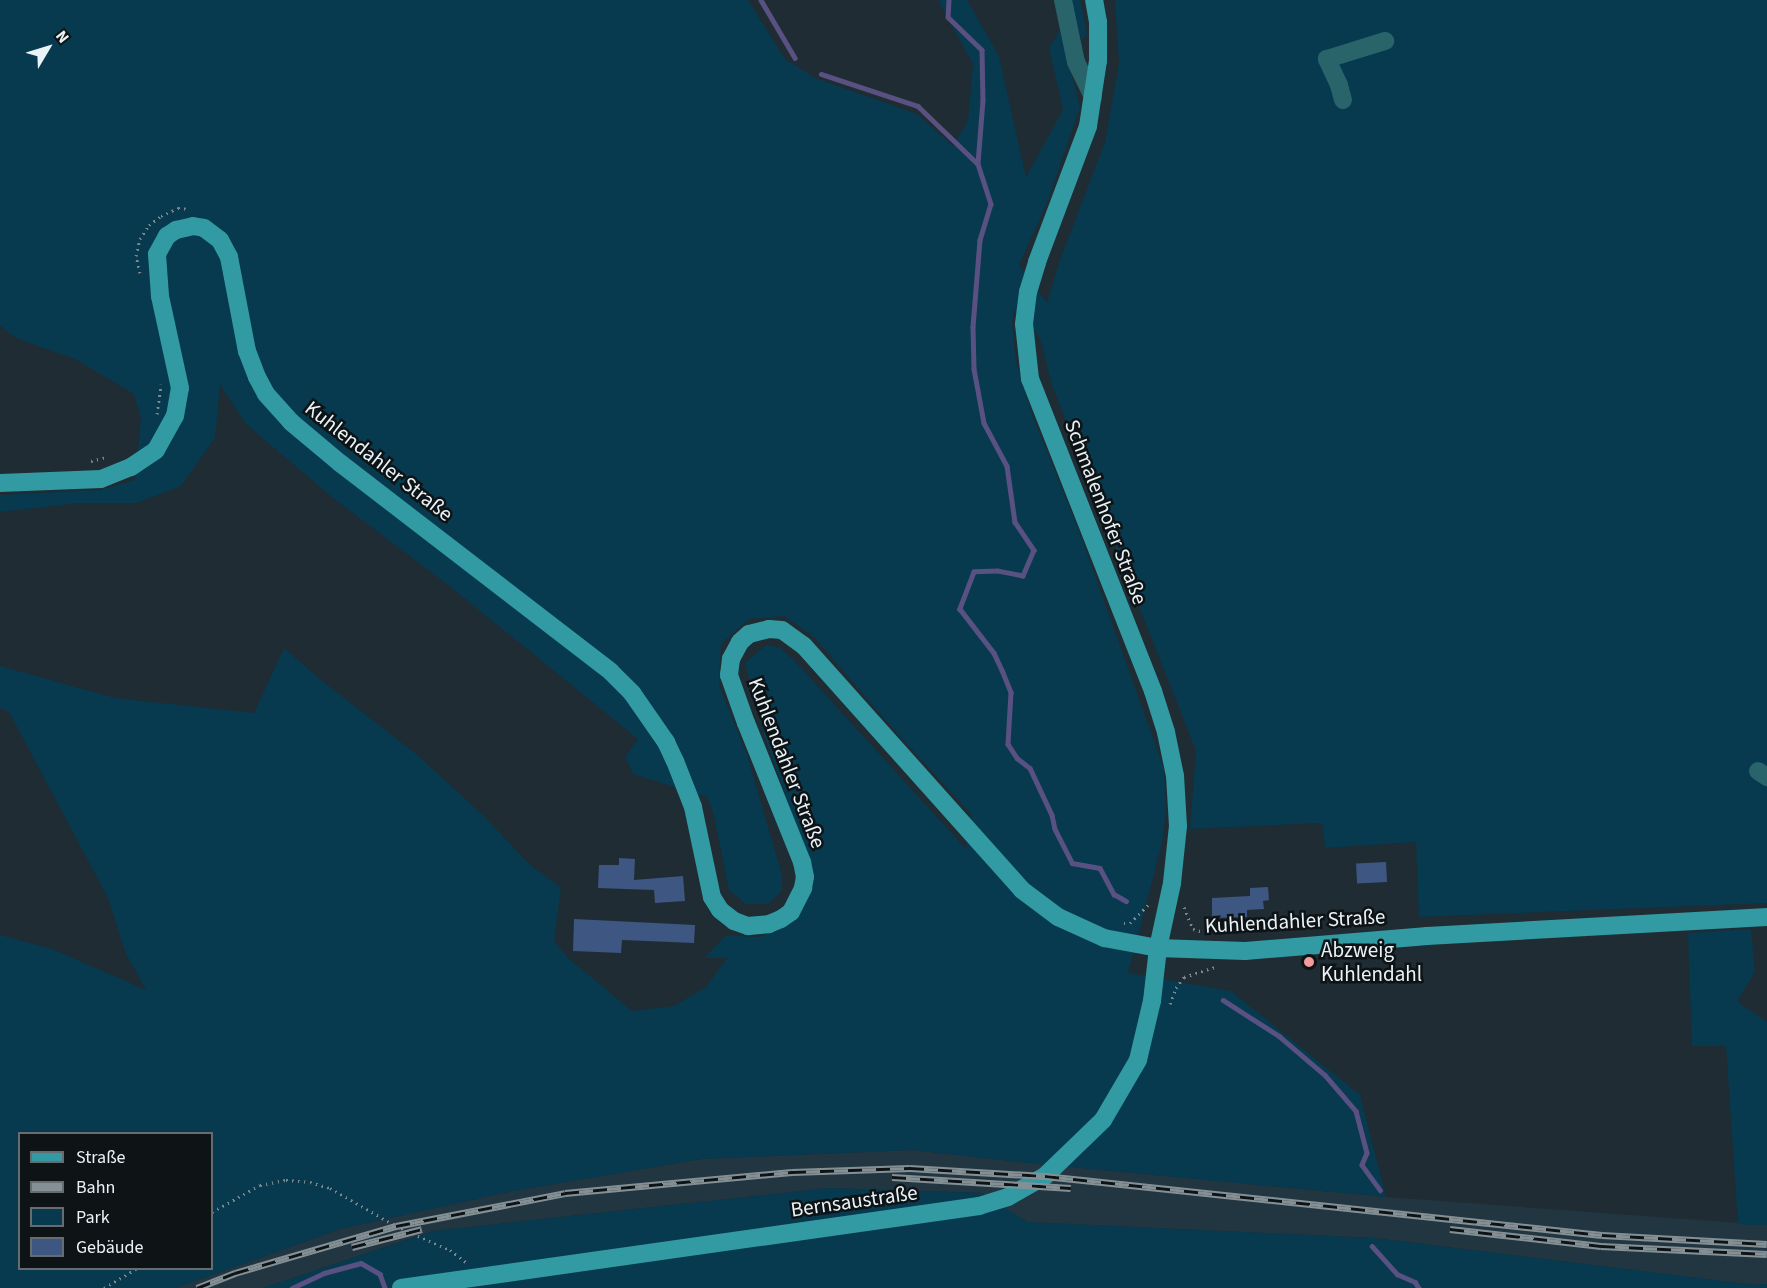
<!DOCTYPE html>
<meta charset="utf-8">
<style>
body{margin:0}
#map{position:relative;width:1767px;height:1288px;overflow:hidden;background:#1f2c33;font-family:"Source Sans 3",sans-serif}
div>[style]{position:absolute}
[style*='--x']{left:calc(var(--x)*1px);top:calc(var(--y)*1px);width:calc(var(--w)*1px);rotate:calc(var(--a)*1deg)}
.built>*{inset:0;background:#223641}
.green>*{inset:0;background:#07394f}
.stream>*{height:4.5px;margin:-2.25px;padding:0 2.25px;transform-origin:2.25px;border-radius:2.25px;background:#595181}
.building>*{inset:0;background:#3e5682;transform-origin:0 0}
.path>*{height:3px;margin-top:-1.5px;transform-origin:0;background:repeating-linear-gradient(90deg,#7d888d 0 1.5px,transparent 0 6px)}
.minor>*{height:18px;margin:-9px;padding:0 9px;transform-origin:9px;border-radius:9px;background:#28646a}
.major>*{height:18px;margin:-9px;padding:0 9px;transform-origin:9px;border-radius:9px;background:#319aa3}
.rail>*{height:7px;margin-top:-3.5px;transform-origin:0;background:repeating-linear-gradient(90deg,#0e1316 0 14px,#859095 0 28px);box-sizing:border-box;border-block:2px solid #859095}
.dots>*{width:16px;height:16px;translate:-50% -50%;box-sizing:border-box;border:3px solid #0e1316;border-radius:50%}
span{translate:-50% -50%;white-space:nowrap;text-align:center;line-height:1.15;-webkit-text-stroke:5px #0e1316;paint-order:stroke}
.street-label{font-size:21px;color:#e9f2f6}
.poi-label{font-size:21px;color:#e9f2f6}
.left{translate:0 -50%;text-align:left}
.legend{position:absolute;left:18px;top:1132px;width:195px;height:138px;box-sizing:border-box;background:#0e1316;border:2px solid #666c70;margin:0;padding:8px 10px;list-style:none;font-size:18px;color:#e9f2f6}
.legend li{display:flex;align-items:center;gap:12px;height:30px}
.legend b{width:30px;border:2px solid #666c70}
.north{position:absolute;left:18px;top:18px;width:60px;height:60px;-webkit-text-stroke:4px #0e1316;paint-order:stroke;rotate:52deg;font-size:16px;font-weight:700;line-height:24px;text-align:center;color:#e9f2f6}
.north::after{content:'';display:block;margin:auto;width:21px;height:27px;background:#e9f2f6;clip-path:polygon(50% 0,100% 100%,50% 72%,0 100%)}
</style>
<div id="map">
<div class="built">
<i style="clip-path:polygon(912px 1150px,1029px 1163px,1386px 1197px,1767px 1225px,1767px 1284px,1755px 1285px,1374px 1238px,1027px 1222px,982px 1193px,829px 1188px,433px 1231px,263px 1288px,176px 1288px,340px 1229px,508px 1192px,701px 1159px)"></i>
</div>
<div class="green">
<i style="clip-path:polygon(evenodd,0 0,748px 0,785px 59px,815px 78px,917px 114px,953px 146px,968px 120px,973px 64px,940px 4px,940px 0,967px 0,999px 56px,1026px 177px,1063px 110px,1049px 48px,1060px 30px,1080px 107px,1047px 203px,1019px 265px,1047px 303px,1060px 260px,1105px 142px,1119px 63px,1115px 0,1767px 0,1767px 903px,1419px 917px,1416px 842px,1325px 848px,1322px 823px,1190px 829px,1196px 751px,1052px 385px,1040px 338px,1014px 309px,1012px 323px,1016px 362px,1033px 417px,1079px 531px,1164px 769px,1166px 809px,1162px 843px,1128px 973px,1231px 991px,1360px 1095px,1386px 1197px,1029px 1163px,912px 1150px,701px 1159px,508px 1192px,340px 1229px,176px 1288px,0 1288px,0 935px,52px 949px,146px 990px,126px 954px,108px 898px,9px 712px,0 708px,0 666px,115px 698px,254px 713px,284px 648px,321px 680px,416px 754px,483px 815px,529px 864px,561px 888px,554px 941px,568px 958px,632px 1011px,674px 1006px,706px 987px,727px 958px,704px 958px,726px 935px,757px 937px,774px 932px,787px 924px,808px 858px,764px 735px,745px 663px,766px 645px,780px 648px,793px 659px,966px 849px,972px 815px,895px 731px,813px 636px,784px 616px,749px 619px,721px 644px,719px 685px,747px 755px,782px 875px,782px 891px,768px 904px,746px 904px,729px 890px,713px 812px,707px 797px,633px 774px,625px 757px,638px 739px,447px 584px,333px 498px,246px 424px,220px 385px,215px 438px,181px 486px,136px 503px,78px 503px,0 512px,0 495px,101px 490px,135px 480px,141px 419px,134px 394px,77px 360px,16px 338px,0 326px,0 0,20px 1134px,212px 1134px,212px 1268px,20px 1268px,20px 1134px)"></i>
<i style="clip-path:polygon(1070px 0,1080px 0,1087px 34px,1082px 40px)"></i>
<i style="clip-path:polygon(1751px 929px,1755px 972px,1737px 1001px,1767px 1022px,1767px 1225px,1752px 1225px,1738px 1224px,1726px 1046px,1692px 1046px,1688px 933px)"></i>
<i style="clip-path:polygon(829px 1188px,982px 1193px,1027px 1222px,1374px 1238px,1755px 1285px,1767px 1284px,1767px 1288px,263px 1288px,433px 1231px)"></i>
</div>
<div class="stream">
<i style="--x:761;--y:0;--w:67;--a:59.6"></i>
<i style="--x:949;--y:0;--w:17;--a:93"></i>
<i style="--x:948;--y:17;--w:47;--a:44.1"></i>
<i style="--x:982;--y:50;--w:50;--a:88.9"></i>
<i style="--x:983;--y:100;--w:64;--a:94.5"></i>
<i style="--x:978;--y:164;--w:42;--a:72"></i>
<i style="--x:991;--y:204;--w:38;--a:107"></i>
<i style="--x:980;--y:240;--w:87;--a:94.6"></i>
<i style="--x:973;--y:327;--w:42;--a:88.6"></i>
<i style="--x:974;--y:369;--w:55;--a:79.5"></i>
<i style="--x:984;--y:423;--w:49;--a:61.9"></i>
<i style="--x:1007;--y:466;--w:57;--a:81.9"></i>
<i style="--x:1015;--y:522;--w:34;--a:56"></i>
<i style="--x:1034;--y:550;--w:28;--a:113"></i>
<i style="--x:1023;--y:576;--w:25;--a:-169"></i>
<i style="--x:998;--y:571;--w:24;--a:178"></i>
<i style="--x:974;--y:572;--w:40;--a:111"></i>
<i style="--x:960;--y:609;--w:56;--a:52.3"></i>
<i style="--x:994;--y:653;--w:19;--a:65"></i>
<i style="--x:1002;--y:670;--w:24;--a:68"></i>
<i style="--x:1011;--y:692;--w:52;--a:93.3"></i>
<i style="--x:1008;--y:744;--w:17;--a:57"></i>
<i style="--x:1017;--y:758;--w:16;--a:38"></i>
<i style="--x:1030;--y:768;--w:52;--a:64.9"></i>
<i style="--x:1052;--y:815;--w:14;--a:78"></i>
<i style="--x:1055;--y:829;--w:38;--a:63"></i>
<i style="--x:1072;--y:863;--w:28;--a:10"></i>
<i style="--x:1100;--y:868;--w:30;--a:62"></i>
<i style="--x:1114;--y:894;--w:14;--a:30"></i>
<i style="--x:821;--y:74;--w:102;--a:18.3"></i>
<i style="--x:918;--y:106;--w:83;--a:44"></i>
<i style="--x:1223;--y:1000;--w:67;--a:32.7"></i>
<i style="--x:1279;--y:1036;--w:60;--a:40.3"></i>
<i style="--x:1325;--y:1075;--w:48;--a:49.3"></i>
<i style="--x:1356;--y:1111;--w:43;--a:75.3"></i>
<i style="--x:1367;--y:1153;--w:13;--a:113"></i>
<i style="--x:1362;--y:1165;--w:31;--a:54"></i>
<i style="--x:1372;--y:1246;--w:38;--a:48"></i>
<i style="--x:1397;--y:1274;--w:20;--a:24"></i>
<i style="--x:1415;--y:1282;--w:7;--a:56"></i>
<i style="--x:292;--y:1288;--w:35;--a:-25"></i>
<i style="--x:324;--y:1273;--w:38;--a:-15"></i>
<i style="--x:361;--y:1263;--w:22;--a:30"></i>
<i style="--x:380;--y:1274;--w:15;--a:70"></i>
</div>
<div class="building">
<i style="clip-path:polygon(619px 858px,635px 859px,634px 880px,683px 876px,685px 901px,655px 903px,654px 890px,598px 888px,599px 865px,619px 865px)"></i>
<i style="left:1386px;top:862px;width:20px;height:30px;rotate:87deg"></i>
<i style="clip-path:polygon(1268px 887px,1269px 900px,1263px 901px,1264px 909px,1247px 910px,1247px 917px,1212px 918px,1212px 898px,1250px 896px,1250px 888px)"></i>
<i style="clip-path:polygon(574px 919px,695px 925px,694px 943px,622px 940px,621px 953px,573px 951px)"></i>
</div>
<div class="path">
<i style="--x:140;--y:273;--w:17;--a:-103"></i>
<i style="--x:136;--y:256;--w:17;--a:-77"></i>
<i style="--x:140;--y:239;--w:17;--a:-57"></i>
<i style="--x:149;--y:225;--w:15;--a:-37"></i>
<i style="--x:161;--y:216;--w:19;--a:-25"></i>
<i style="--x:178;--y:208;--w:11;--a:5"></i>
<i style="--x:157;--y:414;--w:30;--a:-82"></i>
<i style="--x:91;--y:461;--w:16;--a:-14"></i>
<i style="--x:1184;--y:907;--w:24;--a:68"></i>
<i style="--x:1193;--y:929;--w:11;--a:15"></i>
<i style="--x:1124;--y:923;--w:6;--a:0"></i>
<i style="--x:1130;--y:923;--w:28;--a:-45"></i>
<i style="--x:1170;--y:1004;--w:17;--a:-69"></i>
<i style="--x:1176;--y:988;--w:14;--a:-54"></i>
<i style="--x:1184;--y:977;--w:33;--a:-18"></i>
<i style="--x:212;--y:1212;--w:55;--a:-29.4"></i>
<i style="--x:260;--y:1185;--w:26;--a:-11"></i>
<i style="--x:286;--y:1180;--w:24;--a:5"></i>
<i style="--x:310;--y:1182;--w:21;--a:17"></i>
<i style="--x:330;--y:1188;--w:76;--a:29.9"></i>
<i style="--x:396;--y:1226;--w:59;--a:24"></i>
<i style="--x:450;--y:1250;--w:20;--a:37"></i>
<i style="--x:104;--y:1288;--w:39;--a:-31"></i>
</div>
<div class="minor">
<i style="--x:1063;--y:0;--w:63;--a:78.2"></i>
<i style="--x:1076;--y:62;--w:39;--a:64"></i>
<i style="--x:1343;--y:100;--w:16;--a:-105"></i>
<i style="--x:1339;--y:85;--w:29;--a:-115"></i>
<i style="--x:1327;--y:59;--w:61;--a:-17.2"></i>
<i style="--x:1758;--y:771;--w:11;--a:34"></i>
</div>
<div class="major">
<i style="--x:0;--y:483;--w:101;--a:-2.3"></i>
<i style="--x:101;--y:479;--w:32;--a:-22"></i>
<i style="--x:131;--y:467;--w:30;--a:-34"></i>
<i style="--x:156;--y:450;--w:39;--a:-61"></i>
<i style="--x:175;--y:416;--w:28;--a:-80"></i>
<i style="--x:180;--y:388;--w:94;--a:-102.3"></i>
<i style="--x:160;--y:296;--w:42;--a:-94.1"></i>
<i style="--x:157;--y:254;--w:21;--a:-61"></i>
<i style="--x:167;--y:236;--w:11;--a:-34"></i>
<i style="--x:176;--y:230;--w:17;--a:-13"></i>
<i style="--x:193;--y:226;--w:11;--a:10"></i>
<i style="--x:204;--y:228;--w:20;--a:37"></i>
<i style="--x:220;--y:240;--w:19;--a:62"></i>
<i style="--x:229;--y:257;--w:96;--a:79.2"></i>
<i style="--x:247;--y:351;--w:28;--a:69"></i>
<i style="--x:257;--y:377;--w:19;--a:62"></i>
<i style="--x:266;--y:394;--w:38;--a:48"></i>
<i style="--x:291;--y:422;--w:64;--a:39.9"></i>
<i style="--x:340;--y:463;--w:342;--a:37.6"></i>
<i style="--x:611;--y:672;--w:30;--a:45"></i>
<i style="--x:632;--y:693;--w:60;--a:55.2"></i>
<i style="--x:666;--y:742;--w:21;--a:65"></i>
<i style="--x:675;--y:761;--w:49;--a:68.6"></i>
<i style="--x:693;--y:807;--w:92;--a:78.1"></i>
<i style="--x:712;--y:897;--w:15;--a:58"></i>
<i style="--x:720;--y:910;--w:18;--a:38"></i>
<i style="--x:734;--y:921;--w:15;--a:20"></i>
<i style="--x:748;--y:926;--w:21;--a:-5"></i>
<i style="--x:769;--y:924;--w:13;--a:-23"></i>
<i style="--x:781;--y:919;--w:12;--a:-35"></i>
<i style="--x:791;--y:912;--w:27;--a:-63"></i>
<i style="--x:803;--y:888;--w:11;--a:-80"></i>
<i style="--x:805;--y:877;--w:15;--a:-101"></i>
<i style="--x:802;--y:862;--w:150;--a:-111.9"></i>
<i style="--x:746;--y:723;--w:51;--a:-109.5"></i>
<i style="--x:729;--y:675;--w:16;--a:-83"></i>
<i style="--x:731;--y:659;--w:19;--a:-62"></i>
<i style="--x:740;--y:642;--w:12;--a:-42"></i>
<i style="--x:749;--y:634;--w:21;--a:-14"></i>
<i style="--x:769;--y:629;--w:13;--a:4"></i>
<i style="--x:782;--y:630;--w:27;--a:36"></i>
<i style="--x:804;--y:646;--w:327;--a:48.2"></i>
<i style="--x:1022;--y:890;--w:45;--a:36.9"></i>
<i style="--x:1058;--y:917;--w:51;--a:24.5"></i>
<i style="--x:1104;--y:938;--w:55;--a:10.5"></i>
<i style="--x:1158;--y:948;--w:87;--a:2"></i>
<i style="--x:1245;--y:951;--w:183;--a:-4.7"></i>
<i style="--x:1427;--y:936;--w:341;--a:-3.2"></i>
<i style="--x:401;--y:1288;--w:584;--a:-8.07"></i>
<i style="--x:979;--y:1206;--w:30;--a:-17"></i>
<i style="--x:1008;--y:1197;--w:43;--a:-29.6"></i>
<i style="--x:1045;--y:1176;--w:81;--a:-44"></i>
<i style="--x:1103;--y:1120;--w:69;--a:-59.7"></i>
<i style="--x:1138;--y:1060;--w:61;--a:-76.7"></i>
<i style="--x:1152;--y:1001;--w:53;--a:-83.5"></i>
<i style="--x:1158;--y:948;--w:66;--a:-77.8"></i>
<i style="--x:1172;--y:883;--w:57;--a:-84"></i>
<i style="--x:1178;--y:826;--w:50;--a:-93.4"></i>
<i style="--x:1175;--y:776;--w:45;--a:-101.6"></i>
<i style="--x:1166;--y:732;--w:43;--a:-107.6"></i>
<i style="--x:1153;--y:691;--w:335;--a:-111.5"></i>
<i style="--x:1030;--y:379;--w:55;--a:-96.2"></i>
<i style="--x:1024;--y:324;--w:32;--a:-83"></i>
<i style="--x:1028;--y:292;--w:31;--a:-73"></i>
<i style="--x:1037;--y:262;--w:145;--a:-69.4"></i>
<i style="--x:1088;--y:126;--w:66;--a:-81.3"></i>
<i style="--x:1098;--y:61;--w:39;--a:-90"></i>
<i style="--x:1098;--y:22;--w:22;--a:-100"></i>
</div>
<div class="rail">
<i style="--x:892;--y:1177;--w:179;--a:3.5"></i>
<i style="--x:1450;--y:1229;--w:152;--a:6.4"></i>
<i style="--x:1601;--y:1246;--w:166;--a:2.8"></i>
<i style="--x:352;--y:1247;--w:72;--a:-14.4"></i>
<i style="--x:197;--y:1288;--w:41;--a:-21.5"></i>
<i style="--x:235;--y:1273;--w:168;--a:-16.3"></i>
<i style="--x:396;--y:1226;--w:172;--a:-11"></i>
<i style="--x:565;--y:1193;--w:228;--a:-5.3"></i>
<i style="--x:792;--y:1172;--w:118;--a:-1.9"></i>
<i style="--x:910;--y:1168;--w:135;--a:3.4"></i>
<i style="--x:1045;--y:1176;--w:560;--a:6.05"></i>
<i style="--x:1602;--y:1235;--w:165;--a:3.1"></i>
</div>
<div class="dots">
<i style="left:1309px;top:962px;background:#f59b9e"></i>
</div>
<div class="street-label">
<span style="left:379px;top:461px;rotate:38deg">Kuhlendahler Straße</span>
<span style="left:1106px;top:512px;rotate:69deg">Schmalenhofer Straße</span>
<span style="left:787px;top:763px;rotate:69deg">Kuhlendahler Straße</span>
<span style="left:1295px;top:921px;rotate:-3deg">Kuhlendahler Straße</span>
<span style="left:854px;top:1201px;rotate:-8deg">Bernsaustraße</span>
</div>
<div class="poi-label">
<span class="left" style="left:1321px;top:962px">Abzweig<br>Kuhlendahl</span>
</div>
<ul class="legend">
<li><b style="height:8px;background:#319aa3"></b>Straße</li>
<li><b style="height:8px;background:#859095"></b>Bahn</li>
<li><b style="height:16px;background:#07394f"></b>Park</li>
<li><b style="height:16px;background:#3e5682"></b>Gebäude</li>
</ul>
<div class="north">N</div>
</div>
